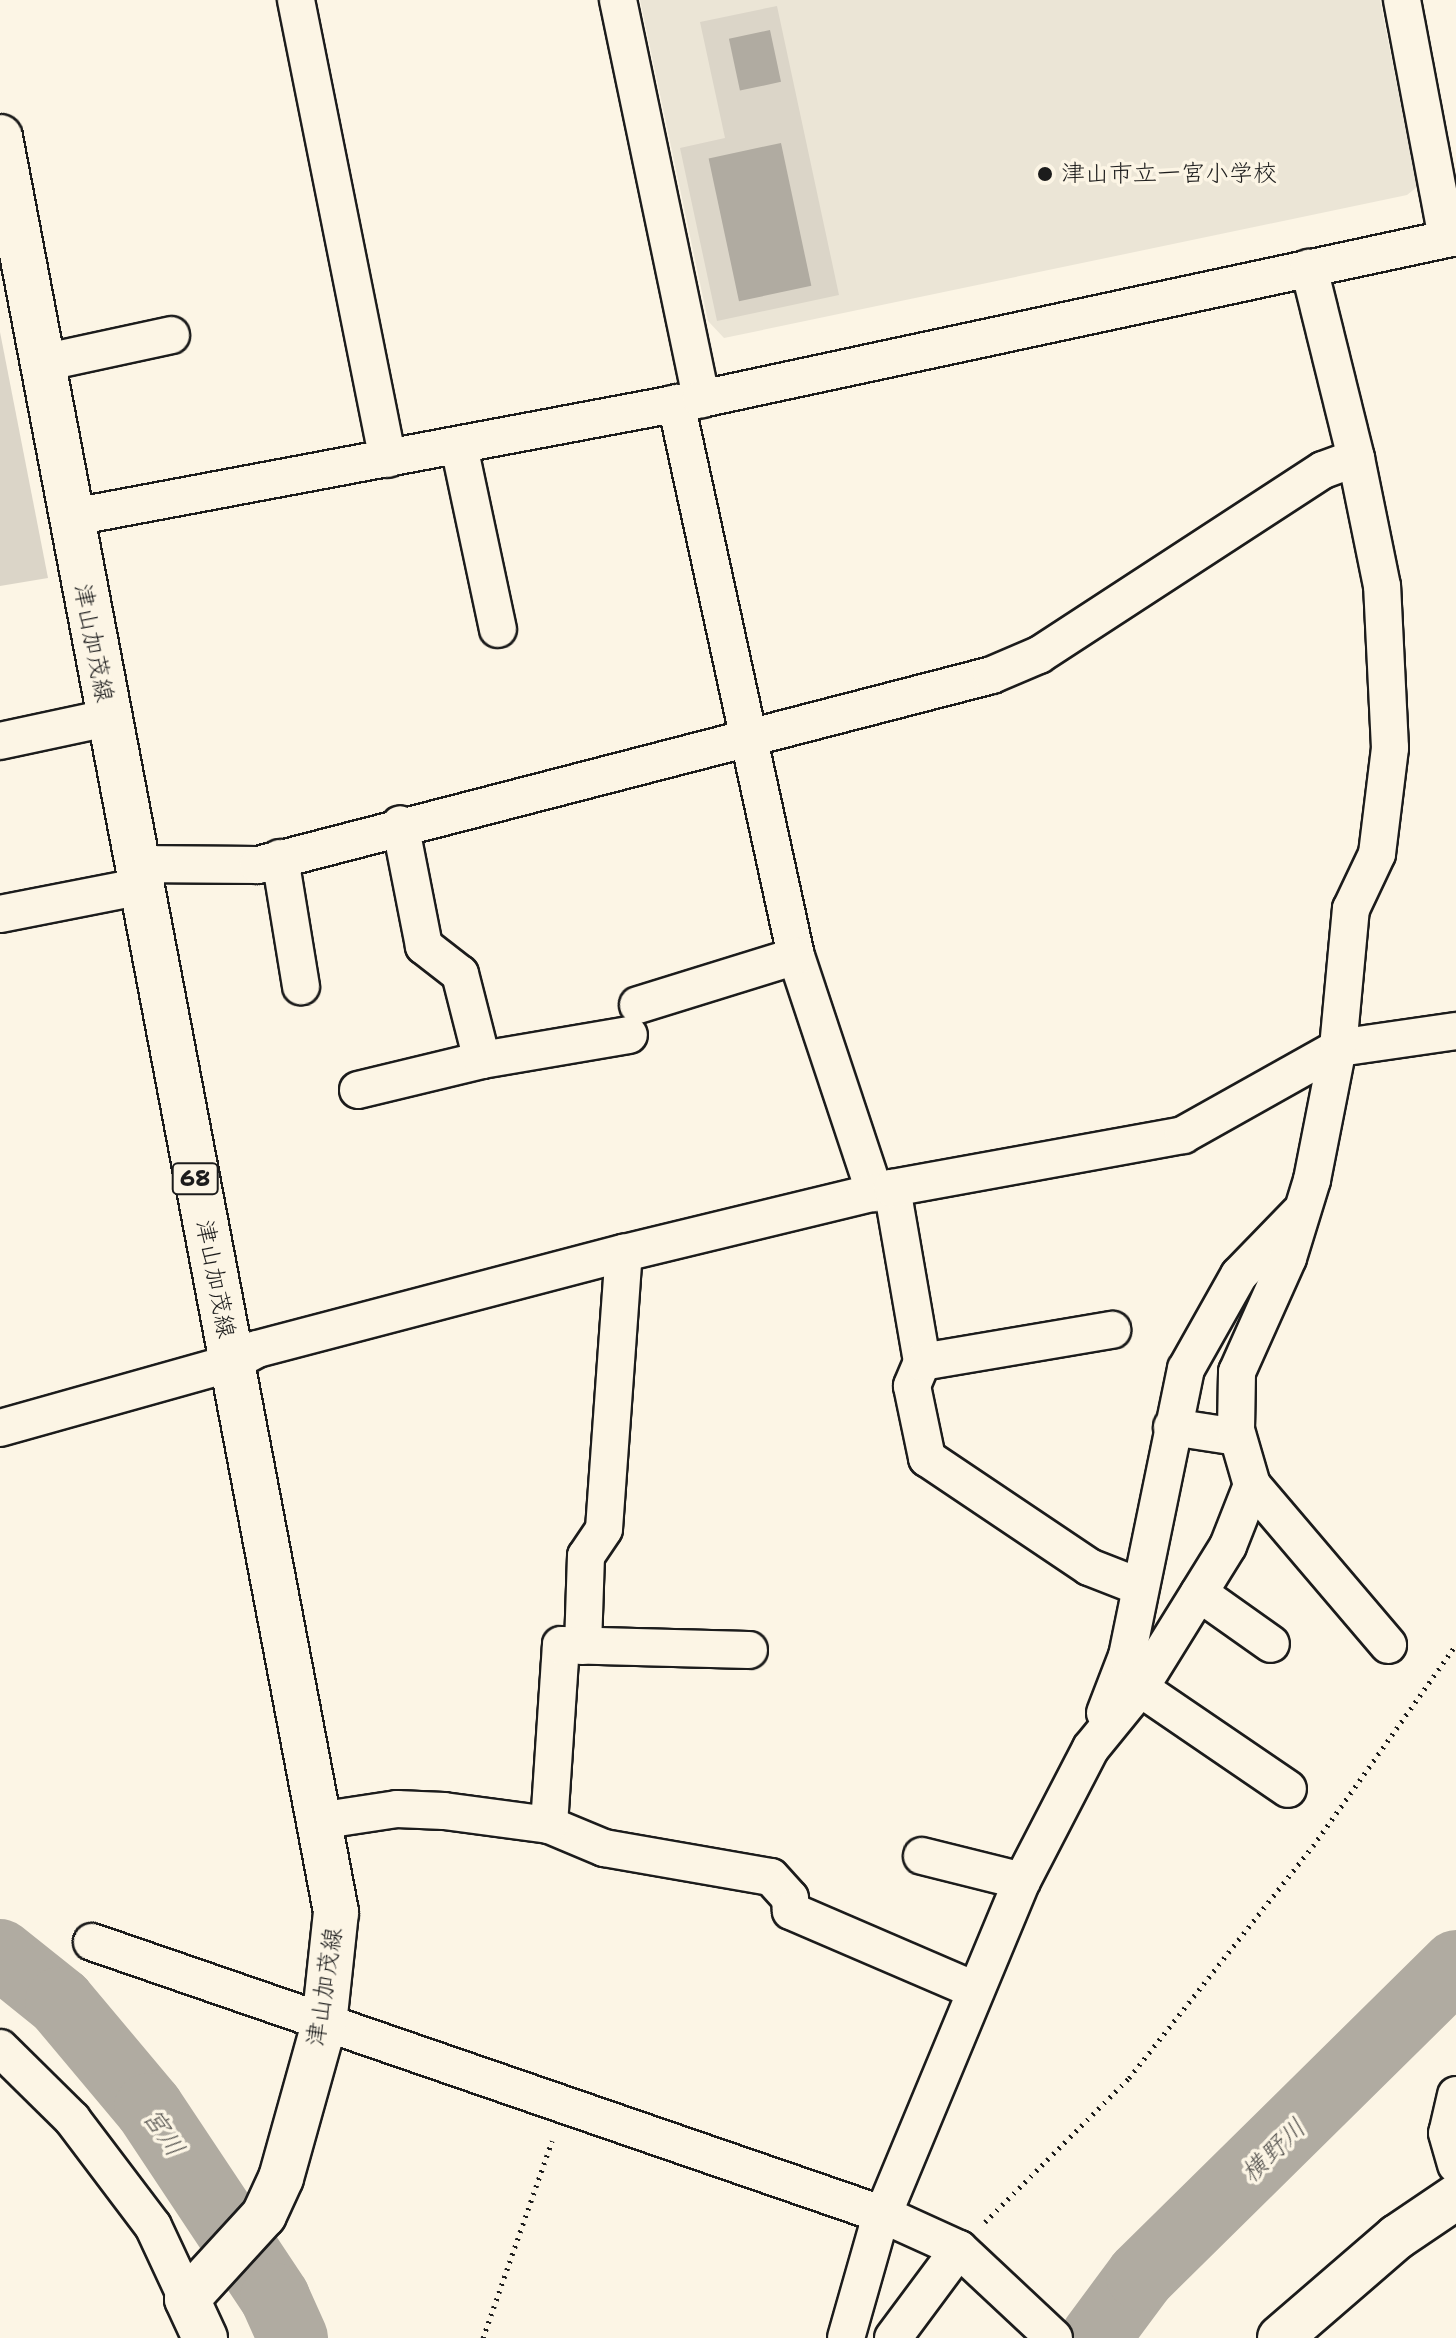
<!DOCTYPE html>
<meta charset="utf-8">
<style>
body{margin:0}
#map{position:relative;width:1456px;height:2338px;overflow:hidden;background:#fcf5e5;font-family:"Shantell Sans","Klee One",sans-serif}
div>[style]{position:absolute}
[style*='--x']{left:calc(var(--x)*1px);top:calc(var(--y)*1px);width:calc(var(--w)*1px);rotate:calc(var(--a)*1deg)}
.built>*{inset:0;background:#ebe5d6}
.green>*{inset:0;background:#dbd5c8}
.water>*{inset:0;background:#b0aba1;transform-origin:0 0}
.river>*{height:70px;margin:-35px;padding:0 35px;transform-origin:35px;border-radius:35px;background:#b0aba1}
.path>*{height:5px;margin-top:-2.5px;transform-origin:0;background:repeating-linear-gradient(90deg,#1c1c1c 0 2px,transparent 0 8px)}
.roads{filter:drop-shadow(2px 0 #1c1c1c) drop-shadow(-2px 0 #1c1c1c) drop-shadow(0 2px #1c1c1c) drop-shadow(0 -2px #1c1c1c)}
.street>*{height:36px;margin:-18px;padding:0 18px;transform-origin:18px;border-radius:18px;background:#fcf5e5}
.secondary>*{height:44px;margin:-22px;padding:0 22px;transform-origin:22px;border-radius:22px;background:#fcf5e5}
.primary>*{height:44px;margin:-22px;padding:0 22px;transform-origin:22px;border-radius:22px;background:#fcf5e5}
.dots>*{width:22px;height:22px;translate:-50% -50%;box-sizing:border-box;border:4px solid #fcf5e5;border-radius:50%}
span{translate:-50% -50%;white-space:nowrap;text-align:center;line-height:1.15;-webkit-text-stroke:7px #fcf5e5;paint-order:stroke}
.shield-label span{padding:2px 6px;background:#fcf5e5;border:2px solid;border-radius:6px;-webkit-text-stroke-width:0}
.shield-label{font-size:22px;color:#1c1c1c;font-weight:700}
.poi-label{font-size:24px;color:#1c1c1c}
.left{translate:0 -50%;text-align:left}
.street-label{font-size:24px;color:#1c1c1c}
.water-label{font-size:26px;color:#575551;font-style:italic}
</style>
<div id="map">
<div class="built">
<i style="clip-path:polygon(640px 0,1380px 0,1417px 187px,1407px 195px,724px 338px,708px 321px)"></i>
</div>
<div class="green">
<i style="clip-path:polygon(777px 6px,839px 295px,717px 321px,680px 148px,725px 138px,700px 22px)"></i>
<i style="clip-path:polygon(0 332px,48px 578px,0 586px)"></i>
</div>
<div class="water">
<i style="left:770px;top:30px;width:53px;height:42px;rotate:78deg"></i>
<i style="left:781px;top:143px;width:146px;height:74px;rotate:78deg"></i>
</div>
<div class="river">
<i style="--x:0;--y:1954;--w:77;--a:38.7"></i>
<i style="--x:60;--y:2002;--w:138;--a:50"></i>
<i style="--x:149;--y:2108;--w:228;--a:56.4"></i>
<i style="--x:275;--y:2298;--w:44;--a:65.8"></i>
<i style="--x:1095;--y:2338;--w:77;--a:-53.4"></i>
<i style="--x:1141;--y:2276;--w:443;--a:-44.6"></i>
</div>
<div class="path">
<i style="--x:985;--y:2222;--w:204;--a:-45"></i>
<i style="--x:1129;--y:2078;--w:296;--a:-51.6"></i>
<i style="--x:1313;--y:1846;--w:247;--a:-54.6"></i>
<i style="--x:483;--y:2338;--w:209;--a:-70.7"></i>
</div>
<div class="roads">
<div class="street">
<i style="--x:296;--y:0;--w:468;--a:78.7"></i>
<i style="--x:618;--y:0;--w:408;--a:78.2"></i>
<i style="--x:1402;--y:0;--w:243;--a:79.3"></i>
<i style="--x:42;--y:363;--w:132;--a:-12.2"></i>
<i style="--x:676;--y:403;--w:566;--a:77.76"></i>
<i style="--x:796;--y:956;--w:250;--a:71.6"></i>
<i style="--x:459;--y:446;--w:187;--a:78"></i>
<i style="--x:68;--y:518;--w:644;--a:-10.65"></i>
<i style="--x:701;--y:399;--w:772;--a:-12.11"></i>
<i style="--x:0;--y:741;--w:109;--a:-12.1"></i>
<i style="--x:280;--y:858;--w:130;--a:80.7"></i>
<i style="--x:134;--y:864;--w:124;--a:0.5"></i>
<i style="--x:258;--y:865;--w:758;--a:-14.51"></i>
<i style="--x:992;--y:675;--w:51;--a:-23.1"></i>
<i style="--x:1039;--y:655;--w:339;--a:-33.1"></i>
<i style="--x:1323;--y:470;--w:35;--a:-20"></i>
<i style="--x:1356;--y:458;--w:196;--a:-103.9"></i>
<i style="--x:0;--y:914;--w:141;--a:-11.1"></i>
<i style="--x:638;--y:1005;--w:165;--a:-17.2"></i>
<i style="--x:482;--y:1060;--w:149;--a:-9.7"></i>
<i style="--x:358;--y:1090;--w:128;--a:-13.6"></i>
<i style="--x:482;--y:1060;--w:89;--a:-104.3"></i>
<i style="--x:460;--y:974;--w:46;--a:-142.1"></i>
<i style="--x:424;--y:946;--w:124;--a:-101.1"></i>
<i style="--x:892;--y:1188;--w:177;--a:80.2"></i>
<i style="--x:922;--y:1362;--w:26;--a:113"></i>
<i style="--x:912;--y:1386;--w:74;--a:78.2"></i>
<i style="--x:927;--y:1458;--w:195;--a:33.9"></i>
<i style="--x:1089;--y:1567;--w:55;--a:21.4"></i>
<i style="--x:922;--y:1362;--w:193;--a:-9.6"></i>
<i style="--x:1172;--y:1427;--w:66;--a:8.7"></i>
<i style="--x:0;--y:1428;--w:240;--a:-15.7"></i>
<i style="--x:231;--y:1363;--w:30;--a:-28"></i>
<i style="--x:257;--y:1349;--w:379;--a:-14.7"></i>
<i style="--x:624;--y:1253;--w:276;--a:-13.6"></i>
<i style="--x:892;--y:1188;--w:296;--a:-10.3"></i>
<i style="--x:1183;--y:1135;--w:178;--a:-29.3"></i>
<i style="--x:1338;--y:1048;--w:119;--a:-8.2"></i>
<i style="--x:1252;--y:1485;--w:210;--a:49.6"></i>
<i style="--x:1199;--y:1593;--w:88;--a:35.3"></i>
<i style="--x:583;--y:1646;--w:90;--a:-88.1"></i>
<i style="--x:586;--y:1556;--w:32;--a:-56"></i>
<i style="--x:604;--y:1529;--w:277;--a:-85.9"></i>
<i style="--x:1140;--y:1688;--w:179;--a:34.3"></i>
<i style="--x:1105;--y:1713;--w:61;--a:-68.9"></i>
<i style="--x:1127;--y:1656;--w:293;--a:-78.4"></i>
<i style="--x:1186;--y:1369;--w:108;--a:-60.6"></i>
<i style="--x:1239;--y:1275;--w:86;--a:-45.9"></i>
<i style="--x:318;--y:1821;--w:80;--a:-8.6"></i>
<i style="--x:397;--y:1809;--w:47;--a:2.4"></i>
<i style="--x:444;--y:1811;--w:106;--a:7.6"></i>
<i style="--x:549;--y:1825;--w:60;--a:22.7"></i>
<i style="--x:604;--y:1848;--w:169;--a:9.9"></i>
<i style="--x:771;--y:1877;--w:28;--a:48"></i>
<i style="--x:790;--y:1898;--w:13;--a:86"></i>
<i style="--x:791;--y:1911;--w:197;--a:23.3"></i>
<i style="--x:549;--y:1825;--w:180;--a:-86.2"></i>
<i style="--x:561;--y:1645;--w:188;--a:1.5"></i>
<i style="--x:922;--y:1856;--w:103;--a:14"></i>
<i style="--x:92;--y:1942;--w:838;--a:19.02"></i>
<i style="--x:884;--y:2215;--w:82;--a:24.4"></i>
<i style="--x:959;--y:2249;--w:130;--a:43.1"></i>
<i style="--x:0;--y:2048;--w:101;--a:44.6"></i>
<i style="--x:72;--y:2119;--w:134;--a:52.9"></i>
<i style="--x:153;--y:2226;--w:81;--a:65"></i>
<i style="--x:1456;--y:2095;--w:39;--a:103"></i>
<i style="--x:1447;--y:2133;--w:33;--a:74"></i>
<i style="--x:846;--y:2338;--w:113;--a:-74.1"></i>
<i style="--x:877;--y:2229;--w:377;--a:-67.4"></i>
<i style="--x:1022;--y:1881;--w:150;--a:-62.6"></i>
<i style="--x:1091;--y:1748;--w:77;--a:-50.8"></i>
<i style="--x:1140;--y:1688;--w:167;--a:-58.2"></i>
<i style="--x:1228;--y:1546;--w:66;--a:-68.5"></i>
<i style="--x:1252;--y:1485;--w:57;--a:-106.2"></i>
<i style="--x:1236;--y:1430;--w:58;--a:-89"></i>
<i style="--x:1237;--y:1372;--w:125;--a:-65.9"></i>
<i style="--x:1288;--y:1258;--w:82;--a:-72.9"></i>
<i style="--x:1312;--y:1180;--w:135;--a:-78.9"></i>
<i style="--x:1338;--y:1048;--w:140;--a:-84.7"></i>
<i style="--x:1351;--y:909;--w:61;--a:-64.7"></i>
<i style="--x:1377;--y:854;--w:107;--a:-83"></i>
<i style="--x:1390;--y:748;--w:162;--a:-92.8"></i>
<i style="--x:1382;--y:586;--w:131;--a:-101.5"></i>
<i style="--x:893;--y:2338;--w:111;--a:-53.4"></i>
</div>
<div class="secondary">
<i style="--x:1280;--y:2338;--w:155;--a:-40.8"></i>
<i style="--x:1397;--y:2237;--w:71;--a:-34.1"></i>
</div>
<div class="primary">
<i style="--x:0;--y:137;--w:1807;--a:79.28"></i>
<i style="--x:336;--y:1912;--w:113;--a:96.1"></i>
<i style="--x:324;--y:2024;--w:160;--a:105.6"></i>
<i style="--x:281;--y:2178;--w:41;--a:114.7"></i>
<i style="--x:264;--y:2215;--w:114;--a:132.5"></i>
<i style="--x:187;--y:2299;--w:43;--a:65.2"></i>
</div>
</div>
<div class="dots">
<i style="left:1045px;top:174px;background:#1c1c1c"></i>
</div>
<div class="shield-label">
<span style="left:195px;top:1179px">68</span>
</div>
<div class="poi-label">
<span class="left" style="left:1061px;top:174px">津山市立一宮小学校</span>
</div>
<div class="street-label">
<span style="left:93px;top:643px;rotate:79deg">津山加茂線</span>
<span style="left:215px;top:1279px;rotate:79deg">津山加茂線</span>
<span style="left:325px;top:1987px;rotate:-81deg">津山加茂線</span>
</div>
<div class="water-label">
<span style="left:164px;top:2132px;rotate:56deg">宮川</span>
<span style="left:1273px;top:2150px;rotate:-44deg">横野川</span>
</div>
</div>
